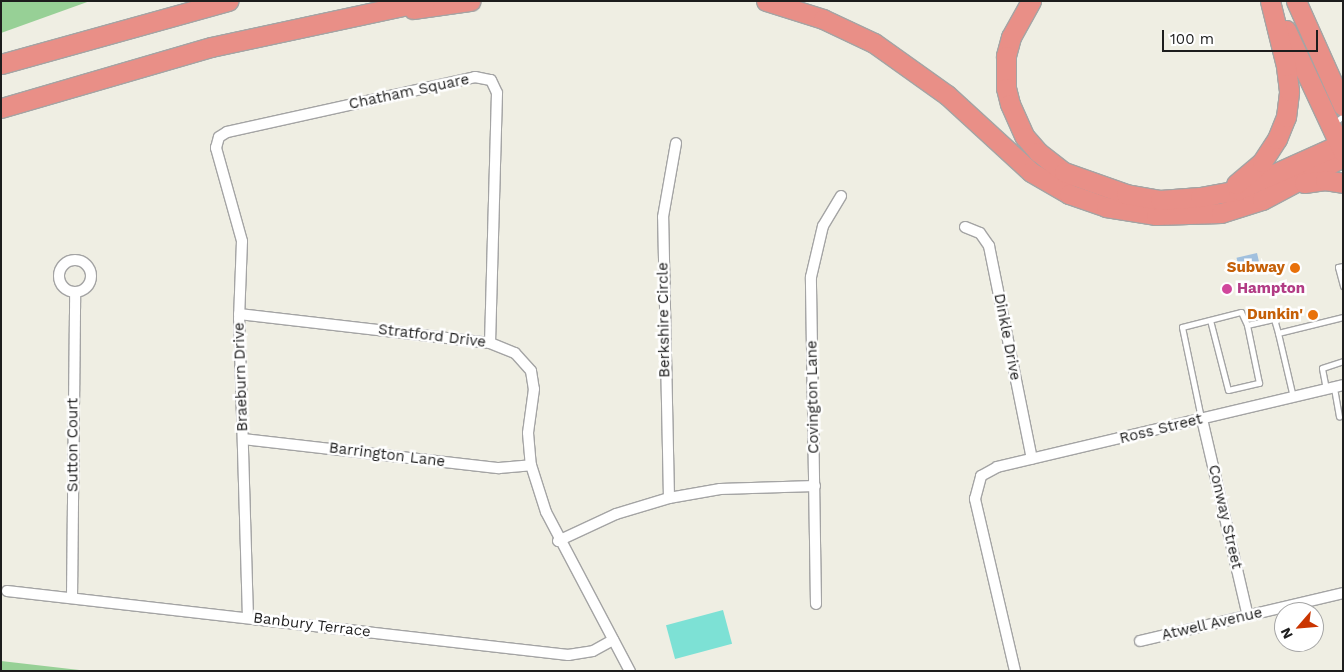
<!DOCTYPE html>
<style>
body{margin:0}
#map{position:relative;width:1344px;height:672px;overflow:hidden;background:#efeee3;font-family:"Work Sans",sans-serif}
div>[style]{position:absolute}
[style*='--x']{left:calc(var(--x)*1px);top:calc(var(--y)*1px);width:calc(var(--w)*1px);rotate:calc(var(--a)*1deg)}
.forest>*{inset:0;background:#97d096}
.pitch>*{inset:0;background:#7de1d5;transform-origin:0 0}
.water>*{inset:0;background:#a1c0de;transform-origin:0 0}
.roads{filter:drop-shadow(1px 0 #a4a4a4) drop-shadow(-1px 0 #a4a4a4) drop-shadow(0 1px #a4a4a4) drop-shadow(0 -1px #a4a4a4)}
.lane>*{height:5px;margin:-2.5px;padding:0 2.5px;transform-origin:2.5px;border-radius:2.5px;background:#fff}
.street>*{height:10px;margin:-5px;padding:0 5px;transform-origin:5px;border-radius:5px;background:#fff}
.street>.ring{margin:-5px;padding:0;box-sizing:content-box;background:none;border:10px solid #fff;border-radius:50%}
.highway>*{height:19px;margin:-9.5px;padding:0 9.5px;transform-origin:9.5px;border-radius:9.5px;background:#e98f87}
.dots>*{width:14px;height:14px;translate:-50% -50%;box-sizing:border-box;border:2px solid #fff;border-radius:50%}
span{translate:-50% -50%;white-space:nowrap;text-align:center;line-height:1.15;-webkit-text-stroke:5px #fff;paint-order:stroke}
.street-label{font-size:15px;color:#1d1d1d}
.food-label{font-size:15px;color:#c56008;font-weight:700}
.right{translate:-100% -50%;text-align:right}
.hotel-label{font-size:15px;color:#b23c85;font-weight:700}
.left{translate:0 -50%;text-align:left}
.frame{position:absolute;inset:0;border:2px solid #1d1d1d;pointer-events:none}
.north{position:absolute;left:1274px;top:602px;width:50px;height:50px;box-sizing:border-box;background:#fff;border:1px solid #a5a5a5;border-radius:50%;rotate:243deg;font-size:14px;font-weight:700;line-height:20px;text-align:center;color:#1d1d1d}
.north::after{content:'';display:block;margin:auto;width:18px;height:22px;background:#ca3500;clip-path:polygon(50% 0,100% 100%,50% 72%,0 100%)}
.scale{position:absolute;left:1162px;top:30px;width:156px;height:22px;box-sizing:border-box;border:2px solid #1d1d1d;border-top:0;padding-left:6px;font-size:15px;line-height:18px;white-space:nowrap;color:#1d1d1d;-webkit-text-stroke:4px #fff;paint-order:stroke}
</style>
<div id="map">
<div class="forest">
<i style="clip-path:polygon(1px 1px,90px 1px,1px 33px)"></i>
<i style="clip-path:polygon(1px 661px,88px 671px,1px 671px)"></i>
</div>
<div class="pitch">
<i style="left:723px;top:610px;width:35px;height:59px;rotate:75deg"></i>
</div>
<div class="water">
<i style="left:1257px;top:253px;width:9px;height:21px;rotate:77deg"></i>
</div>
<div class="roads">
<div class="lane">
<i style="--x:1333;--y:124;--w:13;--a:-39"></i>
<i style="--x:1343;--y:266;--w:5;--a:169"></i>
<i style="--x:1338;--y:267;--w:20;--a:75"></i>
<i style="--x:1210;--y:320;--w:72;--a:75.6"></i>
<i style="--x:1228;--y:390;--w:32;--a:-13"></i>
<i style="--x:1259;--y:383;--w:59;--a:-101.7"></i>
<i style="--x:1334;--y:388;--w:29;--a:80"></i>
<i style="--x:1326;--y:389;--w:21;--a:-101"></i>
<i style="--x:1322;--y:368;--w:22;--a:-18"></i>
<i style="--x:1293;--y:397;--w:66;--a:-103.2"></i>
<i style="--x:1278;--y:333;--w:67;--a:-13.8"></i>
<i style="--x:1201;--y:418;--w:93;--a:-101.8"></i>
<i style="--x:1182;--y:327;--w:61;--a:-14.3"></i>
<i style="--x:1241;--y:312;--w:14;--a:65"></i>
<i style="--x:1247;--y:325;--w:28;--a:-13"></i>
<i style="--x:1274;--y:319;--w:15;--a:74"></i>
</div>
<div class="street">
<i style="--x:965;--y:227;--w:16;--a:22"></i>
<i style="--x:980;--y:233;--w:16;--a:55"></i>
<i style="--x:989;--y:246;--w:217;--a:78.6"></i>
<i class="ring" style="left:59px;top:260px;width:22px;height:22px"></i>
<i style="--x:239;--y:314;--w:253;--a:6.6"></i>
<i style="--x:490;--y:343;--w:27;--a:22"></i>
<i style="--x:515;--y:353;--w:24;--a:48"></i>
<i style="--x:531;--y:371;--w:18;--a:81"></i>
<i style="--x:534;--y:389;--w:44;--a:97.8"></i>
<i style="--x:528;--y:433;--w:32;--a:85"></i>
<i style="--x:531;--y:465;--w:49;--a:72.3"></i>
<i style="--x:546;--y:512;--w:180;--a:62.2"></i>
<i style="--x:1202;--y:419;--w:202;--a:76.9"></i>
<i style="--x:243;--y:439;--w:258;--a:6.5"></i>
<i style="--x:499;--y:468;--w:32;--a:-5"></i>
<i style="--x:669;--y:498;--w:281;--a:-91.2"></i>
<i style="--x:663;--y:217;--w:75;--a:-80"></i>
<i style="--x:558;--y:541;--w:64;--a:-25"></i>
<i style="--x:616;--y:514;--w:55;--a:-16.8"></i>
<i style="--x:669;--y:498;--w:52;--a:-10"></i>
<i style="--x:720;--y:489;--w:95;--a:-1.8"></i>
<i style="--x:7;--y:591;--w:565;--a:6.51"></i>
<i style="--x:568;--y:655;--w:25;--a:-9"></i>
<i style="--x:593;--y:651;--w:23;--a:-29"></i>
<i style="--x:72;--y:598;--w:305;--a:-89.4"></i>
<i style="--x:816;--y:604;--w:327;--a:-90.9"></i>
<i style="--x:811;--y:277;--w:52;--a:-76.8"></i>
<i style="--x:823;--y:226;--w:35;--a:-59"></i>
<i style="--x:248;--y:618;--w:299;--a:-91.7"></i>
<i style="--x:239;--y:319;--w:78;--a:-87.8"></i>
<i style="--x:242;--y:241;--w:97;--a:-105.6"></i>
<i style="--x:216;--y:148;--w:11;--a:-75"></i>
<i style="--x:219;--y:137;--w:9;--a:-32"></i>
<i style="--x:227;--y:132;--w:254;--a:-12.5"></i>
<i style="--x:475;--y:77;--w:16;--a:11"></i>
<i style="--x:491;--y:80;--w:14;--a:65"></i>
<i style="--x:497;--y:93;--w:250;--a:91.6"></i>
<i style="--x:1140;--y:641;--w:209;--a:-13.3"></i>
<i style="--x:1015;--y:671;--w:177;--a:-103.1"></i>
<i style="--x:975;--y:499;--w:24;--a:-75"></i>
<i style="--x:981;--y:476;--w:18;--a:-29"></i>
<i style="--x:997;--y:467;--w:356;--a:-13.3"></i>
</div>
<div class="highway">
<i style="--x:766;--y:1;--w:60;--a:17.5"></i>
<i style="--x:823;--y:19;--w:56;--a:25.2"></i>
<i style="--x:874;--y:43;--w:90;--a:35.5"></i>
<i style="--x:947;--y:95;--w:114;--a:42.5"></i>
<i style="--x:1031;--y:172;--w:44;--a:30.1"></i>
<i style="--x:1069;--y:194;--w:39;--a:19"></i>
<i style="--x:1106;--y:207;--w:51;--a:9.1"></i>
<i style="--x:1156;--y:215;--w:65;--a:-1.8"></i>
<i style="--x:1221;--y:213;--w:43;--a:-17.6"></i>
<i style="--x:1262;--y:200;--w:92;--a:-28"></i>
<i style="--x:1031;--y:1;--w:41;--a:119.1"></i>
<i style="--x:1011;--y:37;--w:20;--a:105"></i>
<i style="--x:1006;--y:56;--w:32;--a:90"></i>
<i style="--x:1006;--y:88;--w:16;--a:76"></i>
<i style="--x:1010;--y:104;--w:36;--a:66"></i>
<i style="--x:1025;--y:137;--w:20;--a:49"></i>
<i style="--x:1038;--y:152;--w:33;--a:38"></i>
<i style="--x:1064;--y:172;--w:66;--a:19.5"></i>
<i style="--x:1126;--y:194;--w:35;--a:10"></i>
<i style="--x:1160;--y:200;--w:40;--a:-4.3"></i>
<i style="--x:1200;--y:197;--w:39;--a:-10"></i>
<i style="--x:1238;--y:190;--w:115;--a:-24.1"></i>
<i style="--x:1296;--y:1;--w:115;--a:65.9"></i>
<i style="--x:413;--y:9;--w:58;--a:-8"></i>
<i style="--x:1286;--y:30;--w:135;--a:65"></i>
<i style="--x:1;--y:64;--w:236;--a:-15.5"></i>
<i style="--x:1;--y:108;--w:219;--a:-16.2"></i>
<i style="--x:211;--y:47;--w:219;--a:-12.1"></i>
<i style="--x:1304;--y:183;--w:21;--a:-8"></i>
<i style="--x:1325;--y:180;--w:18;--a:9"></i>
<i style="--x:1236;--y:184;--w:34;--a:-40"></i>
<i style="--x:1262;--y:162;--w:27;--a:-57"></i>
<i style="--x:1277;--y:139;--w:24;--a:-68"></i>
<i style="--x:1286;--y:117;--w:26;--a:-83"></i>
<i style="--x:1289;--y:91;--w:25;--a:-97"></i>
<i style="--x:1286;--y:66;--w:67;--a:-103.8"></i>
</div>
</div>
<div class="dots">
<i style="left:1295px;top:268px;background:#e8710a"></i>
<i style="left:1227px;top:289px;background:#d1479c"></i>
<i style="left:1313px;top:315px;background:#e8710a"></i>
</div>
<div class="street-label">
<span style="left:409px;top:92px;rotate:-12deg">Chatham Square</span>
<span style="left:664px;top:320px;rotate:-91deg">Berkshire Circle</span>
<span style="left:432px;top:336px;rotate:7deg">Stratford Drive</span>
<span style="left:1007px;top:337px;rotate:79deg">Dinkle Drive</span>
<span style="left:241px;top:377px;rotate:-92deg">Braeburn Drive</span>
<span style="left:813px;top:397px;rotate:-91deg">Covington Lane</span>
<span style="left:1161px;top:429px;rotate:-14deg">Ross Street</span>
<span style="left:73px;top:445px;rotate:-90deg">Sutton Court</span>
<span style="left:387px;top:455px;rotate:7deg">Barrington Lane</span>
<span style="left:1225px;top:517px;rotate:77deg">Conway Street</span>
<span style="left:1212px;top:624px;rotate:-13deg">Atwell Avenue</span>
<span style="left:312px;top:625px;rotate:7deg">Banbury Terrace</span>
</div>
<div class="food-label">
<span class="right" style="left:1285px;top:268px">Subway</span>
<span class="right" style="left:1303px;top:315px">Dunkin'</span>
</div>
<div class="hotel-label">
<span class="left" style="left:1237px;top:289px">Hampton</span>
</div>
<div class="frame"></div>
<div class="north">N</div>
<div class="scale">100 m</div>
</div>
